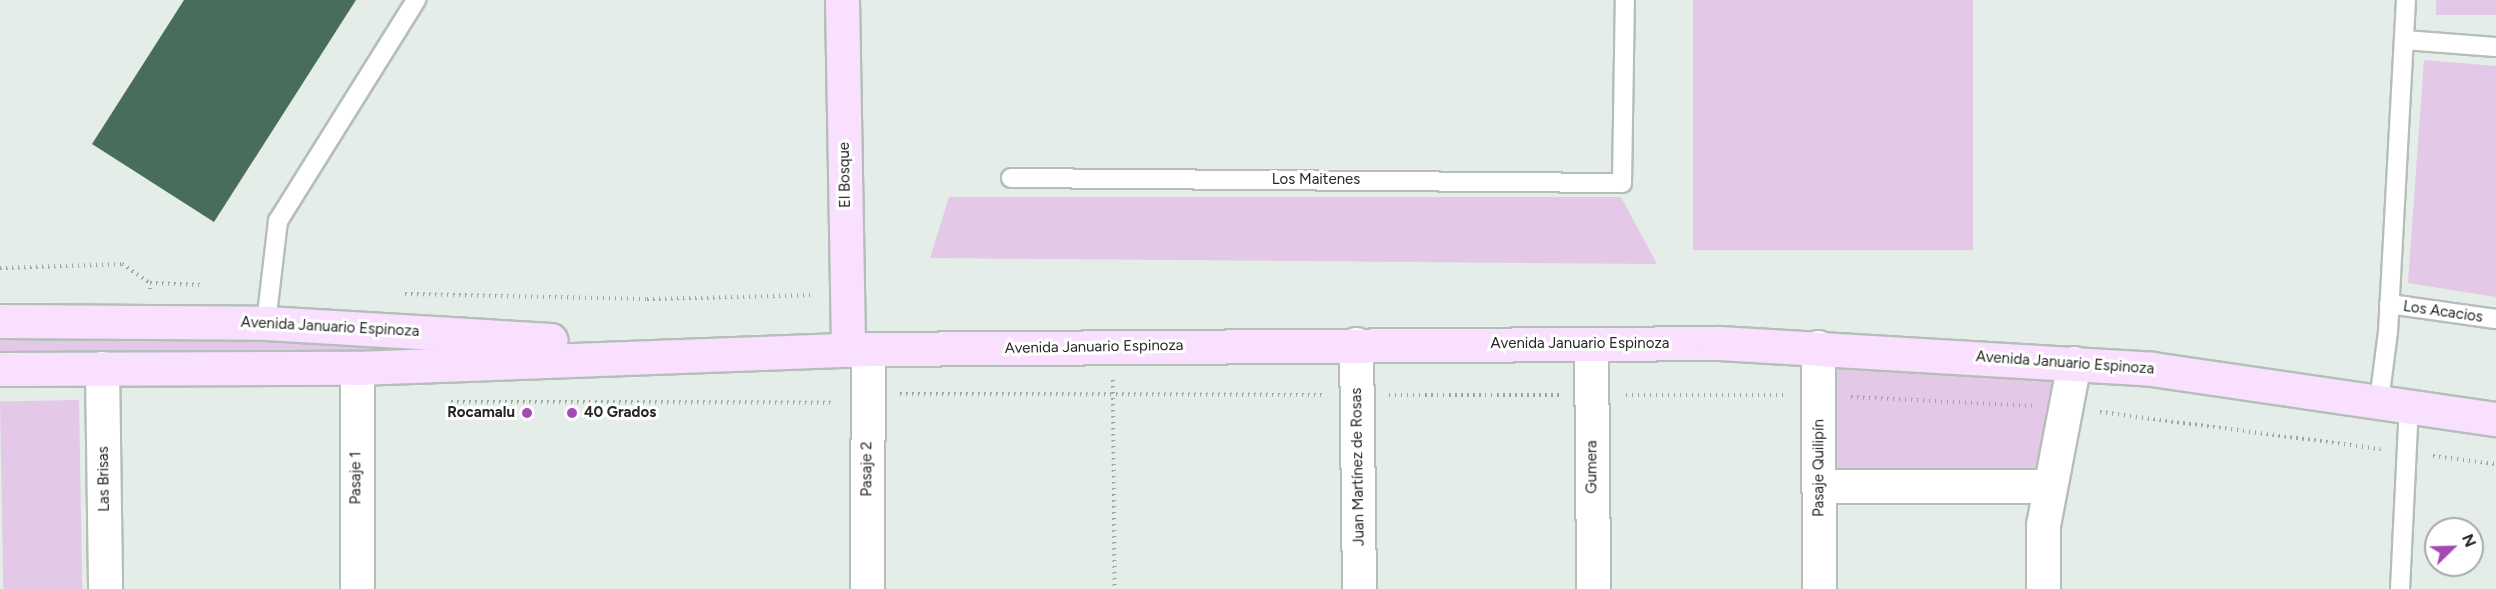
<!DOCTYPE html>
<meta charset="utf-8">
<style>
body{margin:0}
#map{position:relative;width:2496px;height:589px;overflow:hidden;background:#e4ede8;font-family:Figtree,sans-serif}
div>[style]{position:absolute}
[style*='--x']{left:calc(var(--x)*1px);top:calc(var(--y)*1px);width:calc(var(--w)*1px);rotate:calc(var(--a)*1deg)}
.green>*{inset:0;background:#e3c9e7;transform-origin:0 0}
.building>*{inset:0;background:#496d5c}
.path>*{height:4px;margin-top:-2px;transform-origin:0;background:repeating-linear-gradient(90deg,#9fa5a1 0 1.5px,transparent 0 6px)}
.roads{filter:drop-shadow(2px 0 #b5beb9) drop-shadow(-2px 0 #b5beb9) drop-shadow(0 2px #b5beb9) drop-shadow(0 -2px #b5beb9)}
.lane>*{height:18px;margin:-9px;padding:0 9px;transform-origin:9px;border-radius:9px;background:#fff}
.street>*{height:33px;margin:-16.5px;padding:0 16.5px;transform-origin:16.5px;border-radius:16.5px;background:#fff}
.secondary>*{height:33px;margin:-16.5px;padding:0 16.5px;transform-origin:16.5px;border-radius:16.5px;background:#fae0ff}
.dots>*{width:16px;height:16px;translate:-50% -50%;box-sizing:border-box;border:3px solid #fff;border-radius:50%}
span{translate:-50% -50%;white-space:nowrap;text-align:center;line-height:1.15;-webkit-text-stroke:6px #fff;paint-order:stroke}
.street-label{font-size:15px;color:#242725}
.poi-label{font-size:15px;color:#242725;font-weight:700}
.right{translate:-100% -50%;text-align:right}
.left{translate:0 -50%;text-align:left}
.north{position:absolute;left:2424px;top:517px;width:60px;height:60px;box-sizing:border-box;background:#fff;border:2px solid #a7a9a8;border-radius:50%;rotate:67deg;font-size:16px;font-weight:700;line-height:24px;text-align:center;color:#242725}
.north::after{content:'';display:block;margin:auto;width:21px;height:27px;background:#a54ab5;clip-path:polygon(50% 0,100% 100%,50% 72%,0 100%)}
</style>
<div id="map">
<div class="green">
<i style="left:1693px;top:0;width:280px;height:250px"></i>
<i style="left:2436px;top:0;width:60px;height:15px"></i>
<i style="clip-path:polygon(2424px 60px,2496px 66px,2496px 297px,2408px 283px)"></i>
<i style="clip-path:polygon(949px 197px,1621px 197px,1657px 264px,930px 258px)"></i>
<i style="clip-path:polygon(189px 332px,450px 347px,353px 355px,0 357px,0 333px)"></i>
<i style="clip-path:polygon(1834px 359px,2064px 374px,2039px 479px,1828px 476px)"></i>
<i style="left:79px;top:400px;width:189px;height:79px;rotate:89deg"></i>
</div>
<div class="building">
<i style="clip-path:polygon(184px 0,356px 0,214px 222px,92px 144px)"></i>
</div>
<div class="path">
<i style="--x:0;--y:268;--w:122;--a:-1.9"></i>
<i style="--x:122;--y:264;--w:34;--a:34"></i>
<i style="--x:150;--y:289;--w:6;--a:-90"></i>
<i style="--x:150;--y:283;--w:50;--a:2.3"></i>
<i style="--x:405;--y:294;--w:242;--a:1.2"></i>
<i style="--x:647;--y:299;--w:167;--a:-1.4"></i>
<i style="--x:1113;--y:380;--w:209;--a:89.5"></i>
<i style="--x:900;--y:394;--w:422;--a:0.1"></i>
<i style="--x:1389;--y:395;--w:170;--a:0"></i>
<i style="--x:1626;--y:395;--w:158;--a:0"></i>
<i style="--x:1851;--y:397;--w:181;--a:2.8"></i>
<i style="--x:451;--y:402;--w:383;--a:0.1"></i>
<i style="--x:2100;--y:412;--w:283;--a:7.5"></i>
<i style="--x:2433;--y:456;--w:64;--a:7.2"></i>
</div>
<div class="roads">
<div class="lane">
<i style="--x:2404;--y:40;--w:92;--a:4.4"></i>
<i style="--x:1011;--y:178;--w:611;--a:0.47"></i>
<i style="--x:1622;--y:183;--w:183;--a:-89.1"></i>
<i style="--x:2389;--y:304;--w:108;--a:8"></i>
<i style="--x:266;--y:323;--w:103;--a:-83.3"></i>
<i style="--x:278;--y:221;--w:261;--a:-58"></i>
<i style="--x:2379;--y:401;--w:70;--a:-82.6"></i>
<i style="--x:2388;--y:332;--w:332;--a:-86.9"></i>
<i style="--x:2400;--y:589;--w:183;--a:-87.2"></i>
</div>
<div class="street">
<i style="--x:1356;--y:344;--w:245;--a:89.3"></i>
<i style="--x:1591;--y:345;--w:244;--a:89.5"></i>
<i style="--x:1818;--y:347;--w:242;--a:89.8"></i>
<i style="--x:102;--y:368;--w:221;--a:89.2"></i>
<i style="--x:357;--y:368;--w:221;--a:90"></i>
<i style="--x:1819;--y:486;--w:230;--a:0"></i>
<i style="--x:867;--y:589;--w:240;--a:-89.8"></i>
<i style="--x:2043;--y:589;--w:64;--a:-90"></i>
<i style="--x:2043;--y:525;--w:165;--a:-79.2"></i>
</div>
<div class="secondary">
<i style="--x:842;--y:0;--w:350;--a:89"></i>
<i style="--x:0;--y:321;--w:266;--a:0.4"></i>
<i style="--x:266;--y:323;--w:285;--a:3.4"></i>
<i style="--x:0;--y:369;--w:357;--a:-0.2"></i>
<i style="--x:357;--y:368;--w:511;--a:-2.13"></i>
<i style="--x:868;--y:349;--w:851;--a:-0.4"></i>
<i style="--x:1719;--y:343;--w:434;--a:3.4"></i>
<i style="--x:2152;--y:369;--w:348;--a:8.3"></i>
</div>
</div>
<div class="dots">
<i style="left:527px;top:413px;background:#a54ab5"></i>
<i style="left:572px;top:413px;background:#a54ab5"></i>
</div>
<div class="street-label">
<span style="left:845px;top:175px;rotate:-91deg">El Bosque</span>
<span style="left:1316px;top:180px">Los Maitenes</span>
<span style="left:2443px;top:312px;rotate:8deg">Los Acacios</span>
<span style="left:330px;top:327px;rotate:3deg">Avenida Januario Espinoza</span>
<span style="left:1580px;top:344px">Avenida Januario Espinoza</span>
<span style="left:1094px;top:347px;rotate:-1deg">Avenida Januario Espinoza</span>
<span style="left:2065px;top:363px;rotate:4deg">Avenida Januario Espinoza</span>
<span style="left:1358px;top:467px;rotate:-91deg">Juan Martínez de Rosas</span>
<span style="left:1592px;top:467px;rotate:-90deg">Gumera</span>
<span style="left:1819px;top:468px;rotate:-90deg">Pasaje Quilipín</span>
<span style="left:867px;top:469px;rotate:-90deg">Pasaje 2</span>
<span style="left:356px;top:478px;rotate:-90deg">Pasaje 1</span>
<span style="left:104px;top:479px;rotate:-91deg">Las Brisas</span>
</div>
<div class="poi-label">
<span class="right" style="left:515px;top:413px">Rocamalu</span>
<span class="left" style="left:584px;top:413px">40 Grados</span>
</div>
<div class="north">N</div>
</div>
